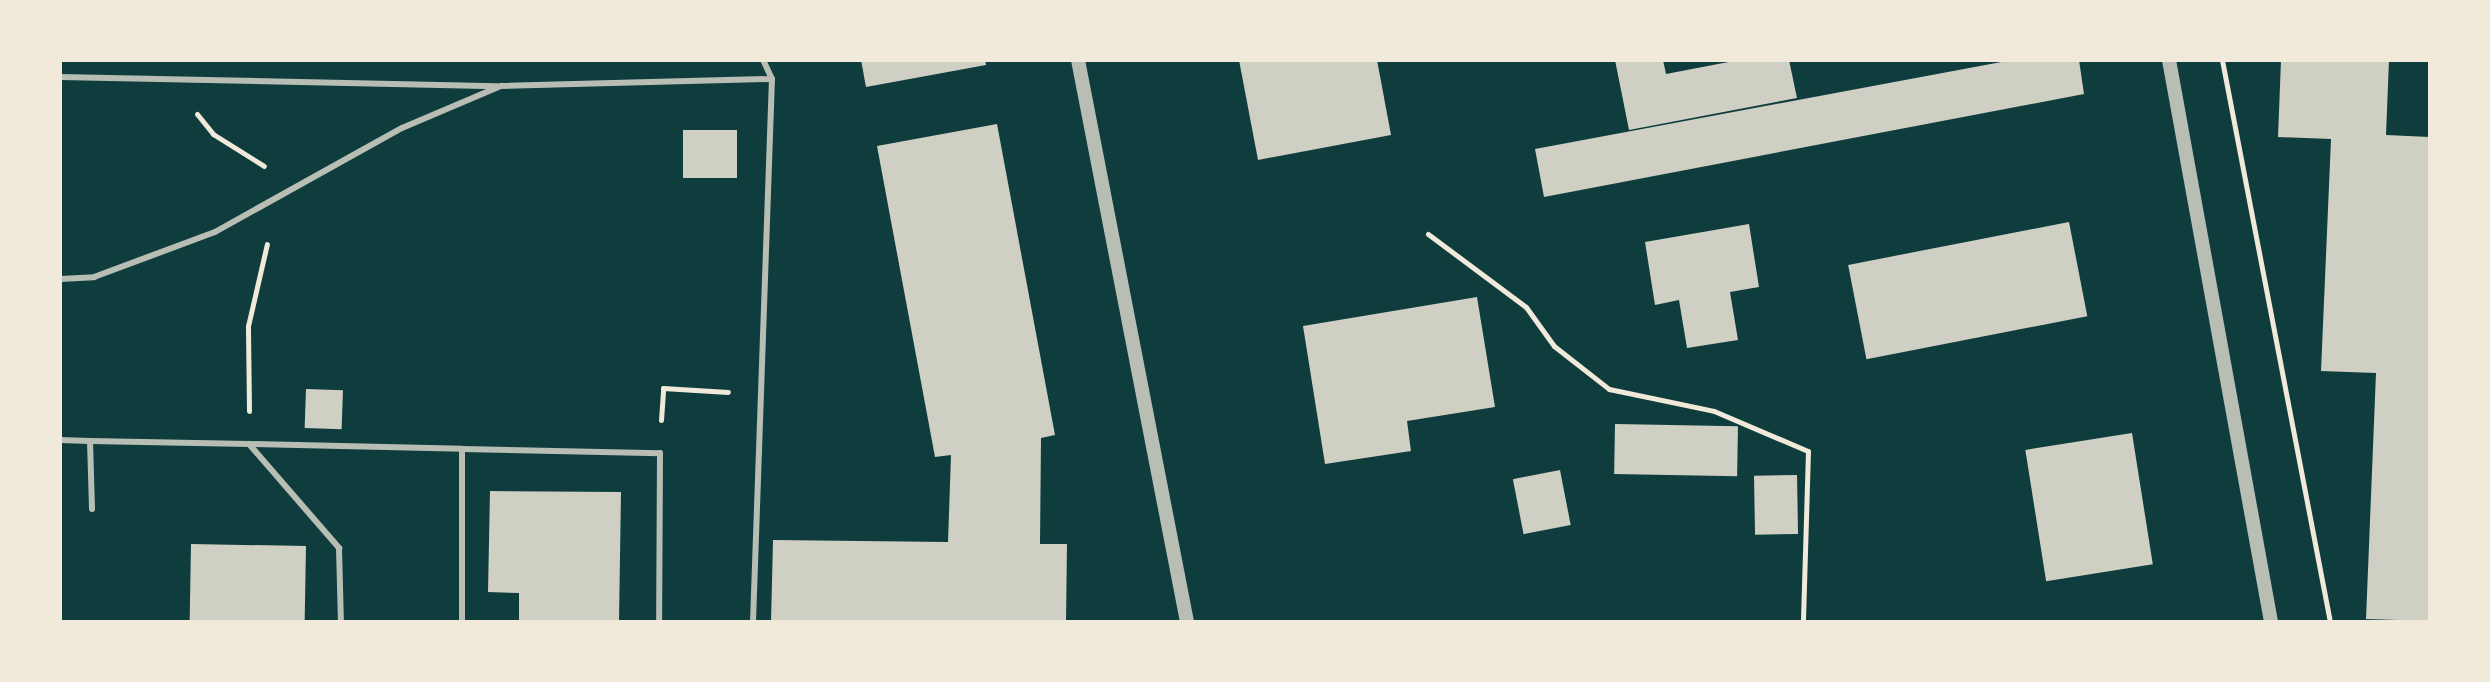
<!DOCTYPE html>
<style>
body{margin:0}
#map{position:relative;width:2490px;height:682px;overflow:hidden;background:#0f3d3e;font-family:Ubuntu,sans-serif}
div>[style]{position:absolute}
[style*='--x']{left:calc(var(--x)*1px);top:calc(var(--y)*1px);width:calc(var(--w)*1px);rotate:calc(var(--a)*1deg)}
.building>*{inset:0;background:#cfcfc3;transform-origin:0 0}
.path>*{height:5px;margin:-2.5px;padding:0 2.5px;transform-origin:2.5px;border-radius:2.5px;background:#f1e9da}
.service>*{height:6px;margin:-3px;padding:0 3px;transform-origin:3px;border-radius:3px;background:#b8beb3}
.tertiary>*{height:14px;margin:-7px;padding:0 7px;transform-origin:7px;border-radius:7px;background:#b8beb3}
span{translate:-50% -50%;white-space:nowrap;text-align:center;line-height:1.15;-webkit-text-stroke:8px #f1e9da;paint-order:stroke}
.frame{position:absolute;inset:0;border:62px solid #f1e9da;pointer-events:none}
</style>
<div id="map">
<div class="building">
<i style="clip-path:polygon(861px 60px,985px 60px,986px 65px,866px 87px)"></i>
<i style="clip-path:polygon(1239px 60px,1377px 60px,1391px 135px,1258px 160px)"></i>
<i style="clip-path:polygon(1615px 60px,1663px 60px,1666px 74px,1739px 60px,1789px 60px,1797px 98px,1629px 130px)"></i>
<i style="clip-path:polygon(2012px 60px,2079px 60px,2084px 94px,1544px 197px,1535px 149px)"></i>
<i style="clip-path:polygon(2281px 60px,2389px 60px,2386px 135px,2430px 137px,2430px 621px,2366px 619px,2376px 373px,2321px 371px,2331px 139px,2278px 137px)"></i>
<i style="clip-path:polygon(997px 124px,1055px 435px,1041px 438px,1040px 544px,1067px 544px,1066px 622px,771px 622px,773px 540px,948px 542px,951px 455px,935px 457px,877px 146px)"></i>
<i style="left:737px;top:130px;width:48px;height:54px;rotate:90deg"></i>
<i style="left:2069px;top:222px;width:96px;height:225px;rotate:79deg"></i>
<i style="clip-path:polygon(1749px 224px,1759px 287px,1730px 292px,1738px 340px,1687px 348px,1679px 300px,1655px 305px,1645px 242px)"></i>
<i style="clip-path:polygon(1477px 297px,1495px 407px,1407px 421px,1411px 451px,1325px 464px,1303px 326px)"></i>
<i style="left:306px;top:389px;width:37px;height:39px;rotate:2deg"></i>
<i style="left:1615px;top:424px;width:123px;height:50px;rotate:1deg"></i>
<i style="left:2132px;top:433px;width:133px;height:108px;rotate:81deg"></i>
<i style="left:1560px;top:470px;width:56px;height:48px;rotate:79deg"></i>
<i style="left:1797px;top:475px;width:59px;height:43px;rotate:89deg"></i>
<i style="clip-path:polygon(490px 491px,621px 492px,619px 622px,519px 622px,519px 593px,488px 592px)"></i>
<i style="left:191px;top:544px;width:115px;height:78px;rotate:1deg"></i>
</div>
<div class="path">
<i style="--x:2222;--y:60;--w:572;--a:79.12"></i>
<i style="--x:197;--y:114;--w:26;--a:51"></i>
<i style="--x:213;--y:134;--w:60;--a:32.1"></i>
<i style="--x:1428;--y:234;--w:122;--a:36.7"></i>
<i style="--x:1526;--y:307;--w:48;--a:54.3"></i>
<i style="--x:1554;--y:346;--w:70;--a:38"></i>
<i style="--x:1609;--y:389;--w:107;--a:11.8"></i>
<i style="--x:1714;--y:411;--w:102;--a:23.1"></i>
<i style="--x:1808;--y:451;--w:171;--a:91.7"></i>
<i style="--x:249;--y:411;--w:85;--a:-90.7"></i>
<i style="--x:248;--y:326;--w:84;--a:-77"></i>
<i style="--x:661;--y:420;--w:32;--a:-86"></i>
<i style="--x:663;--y:388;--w:65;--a:3.5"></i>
</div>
<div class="service">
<i style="--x:60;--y:77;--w:437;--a:1.2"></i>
<i style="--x:60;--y:279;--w:34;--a:-3"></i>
<i style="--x:94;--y:277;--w:129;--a:-20.4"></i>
<i style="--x:215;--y:232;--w:214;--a:-29.1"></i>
<i style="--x:402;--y:128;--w:108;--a:-23"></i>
<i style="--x:501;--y:86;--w:271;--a:-1.5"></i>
<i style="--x:60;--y:440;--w:30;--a:2"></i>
<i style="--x:90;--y:441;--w:68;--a:88.3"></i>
<i style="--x:90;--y:441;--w:159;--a:1.1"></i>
<i style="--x:249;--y:444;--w:138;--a:49.1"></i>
<i style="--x:339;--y:548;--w:74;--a:88.5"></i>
<i style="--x:249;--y:444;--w:213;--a:1.3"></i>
<i style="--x:462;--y:622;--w:173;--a:-90"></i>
<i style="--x:462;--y:449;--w:198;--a:1.2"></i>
<i style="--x:660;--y:453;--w:169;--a:90.3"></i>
<i style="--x:753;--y:622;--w:543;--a:-88"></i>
<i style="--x:772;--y:79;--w:21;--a:-115"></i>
</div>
<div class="tertiary">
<i style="--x:1078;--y:60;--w:572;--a:79.02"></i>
<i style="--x:2169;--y:60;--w:571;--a:79.71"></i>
</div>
<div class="frame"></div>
</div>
